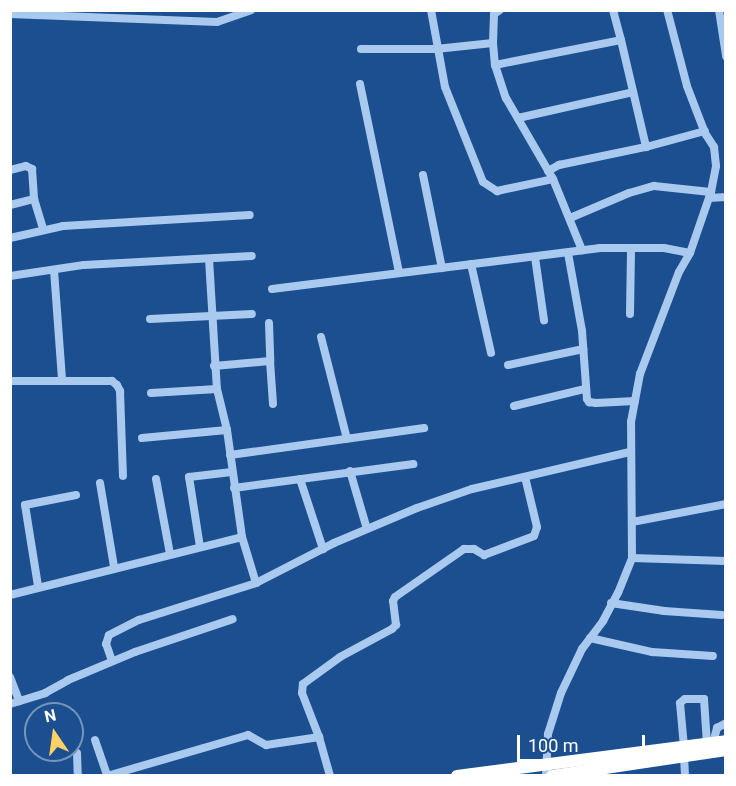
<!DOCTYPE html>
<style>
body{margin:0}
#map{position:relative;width:736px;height:786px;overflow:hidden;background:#1b4f8f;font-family:Roboto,sans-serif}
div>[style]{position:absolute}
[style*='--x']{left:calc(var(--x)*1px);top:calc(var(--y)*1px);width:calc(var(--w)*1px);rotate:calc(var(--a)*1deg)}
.minor>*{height:8px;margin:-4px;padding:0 4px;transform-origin:4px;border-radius:4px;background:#a9c9ee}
.highway>*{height:12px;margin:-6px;padding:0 6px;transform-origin:6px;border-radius:6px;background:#fff}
span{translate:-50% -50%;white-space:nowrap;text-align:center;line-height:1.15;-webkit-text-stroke:5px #1b4f8f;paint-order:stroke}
.frame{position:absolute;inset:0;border:12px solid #fff;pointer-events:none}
.north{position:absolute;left:24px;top:702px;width:60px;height:60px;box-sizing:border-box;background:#1b4f8f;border:2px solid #7695bc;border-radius:50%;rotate:347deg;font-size:16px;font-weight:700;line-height:24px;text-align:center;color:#fff}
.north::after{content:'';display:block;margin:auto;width:21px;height:27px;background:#ffd166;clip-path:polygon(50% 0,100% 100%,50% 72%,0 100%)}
.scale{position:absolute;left:517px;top:735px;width:128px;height:27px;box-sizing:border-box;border:3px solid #fff;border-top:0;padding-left:8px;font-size:18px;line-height:21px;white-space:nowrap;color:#fff;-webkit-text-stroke:4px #1b4f8f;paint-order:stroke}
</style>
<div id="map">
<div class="minor">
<i style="--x:431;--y:10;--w:78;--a:79.7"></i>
<i style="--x:445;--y:87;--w:102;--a:68.2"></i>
<i style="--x:483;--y:182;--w:17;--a:33"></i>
<i style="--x:497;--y:191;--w:57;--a:-12.1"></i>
<i style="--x:500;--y:10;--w:7;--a:146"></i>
<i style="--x:494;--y:14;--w:29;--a:92"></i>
<i style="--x:493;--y:43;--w:22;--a:85"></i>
<i style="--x:495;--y:65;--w:35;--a:72"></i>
<i style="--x:506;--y:98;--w:94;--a:59.9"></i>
<i style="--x:553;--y:179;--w:77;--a:67.8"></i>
<i style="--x:719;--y:10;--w:47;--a:81.3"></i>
<i style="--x:10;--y:14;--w:207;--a:2.2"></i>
<i style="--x:217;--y:22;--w:36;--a:-19"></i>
<i style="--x:621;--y:40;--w:110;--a:76.8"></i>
<i style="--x:361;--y:49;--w:75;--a:0"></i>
<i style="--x:436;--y:49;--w:57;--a:-6"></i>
<i style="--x:495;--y:65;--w:128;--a:-11.2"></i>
<i style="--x:621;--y:40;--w:31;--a:-105"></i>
<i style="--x:360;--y:84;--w:193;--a:78.3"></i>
<i style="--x:518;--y:118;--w:118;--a:-12.7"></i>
<i style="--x:10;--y:170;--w:16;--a:-14"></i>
<i style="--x:26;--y:166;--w:7;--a:27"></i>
<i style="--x:32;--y:169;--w:30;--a:86"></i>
<i style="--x:34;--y:199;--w:31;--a:73"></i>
<i style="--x:548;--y:171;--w:13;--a:-29"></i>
<i style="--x:559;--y:165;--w:89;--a:-11.7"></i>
<i style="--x:646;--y:147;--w:61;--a:-15.2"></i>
<i style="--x:423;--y:175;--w:95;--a:78.5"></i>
<i style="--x:709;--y:198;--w:17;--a:-3"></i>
<i style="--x:10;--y:205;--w:25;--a:-14"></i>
<i style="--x:570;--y:218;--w:64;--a:-23"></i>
<i style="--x:629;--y:193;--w:26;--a:-16"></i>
<i style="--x:654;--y:186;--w:57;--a:6"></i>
<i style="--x:10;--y:238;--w:54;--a:-12.8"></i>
<i style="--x:63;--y:226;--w:187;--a:-3.4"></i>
<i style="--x:568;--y:253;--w:79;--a:79.8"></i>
<i style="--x:582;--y:331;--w:68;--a:85.8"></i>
<i style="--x:587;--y:399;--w:4;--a:56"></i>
<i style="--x:589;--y:402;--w:7;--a:8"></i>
<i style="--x:596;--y:403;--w:39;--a:-3"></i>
<i style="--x:535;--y:257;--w:64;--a:81.9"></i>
<i style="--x:209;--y:259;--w:130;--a:86.5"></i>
<i style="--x:217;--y:389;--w:42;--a:76.3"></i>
<i style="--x:227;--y:430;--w:108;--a:82"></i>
<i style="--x:242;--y:537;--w:48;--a:73.1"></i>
<i style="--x:471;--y:264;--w:91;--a:77.3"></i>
<i style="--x:54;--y:270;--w:110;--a:85.8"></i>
<i style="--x:10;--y:276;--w:75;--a:-8.5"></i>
<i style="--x:84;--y:265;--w:168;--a:-3.1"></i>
<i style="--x:272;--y:289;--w:331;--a:-7.1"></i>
<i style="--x:600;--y:248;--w:64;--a:0"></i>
<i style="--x:664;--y:248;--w:26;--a:11"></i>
<i style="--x:630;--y:314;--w:65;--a:-89.1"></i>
<i style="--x:150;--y:319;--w:102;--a:-2.8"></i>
<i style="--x:269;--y:323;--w:38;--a:88"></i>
<i style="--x:321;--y:337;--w:105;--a:75.7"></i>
<i style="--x:508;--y:365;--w:77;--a:-12"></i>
<i style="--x:214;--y:366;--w:56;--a:-5.1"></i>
<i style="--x:270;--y:361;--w:43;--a:86"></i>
<i style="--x:10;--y:381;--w:102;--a:0"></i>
<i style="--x:112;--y:381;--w:6;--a:39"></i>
<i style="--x:117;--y:385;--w:7;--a:63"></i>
<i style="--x:120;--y:391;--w:85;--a:88"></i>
<i style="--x:151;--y:393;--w:66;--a:-3.5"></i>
<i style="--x:514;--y:406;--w:73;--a:-13.5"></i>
<i style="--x:142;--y:438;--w:85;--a:-5.4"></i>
<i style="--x:230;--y:455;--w:196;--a:-7.9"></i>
<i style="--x:350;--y:471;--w:60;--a:73.7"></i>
<i style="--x:156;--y:479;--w:76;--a:79.4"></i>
<i style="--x:300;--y:479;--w:74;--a:71.8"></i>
<i style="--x:100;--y:483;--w:85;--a:80.5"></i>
<i style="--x:234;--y:488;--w:181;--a:-7.6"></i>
<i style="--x:632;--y:522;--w:96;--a:-10.8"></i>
<i style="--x:200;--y:547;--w:71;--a:-98.9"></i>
<i style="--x:189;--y:477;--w:43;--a:-6.6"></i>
<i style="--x:632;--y:558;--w:94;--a:1.8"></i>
<i style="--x:38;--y:586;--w:82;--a:-99.1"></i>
<i style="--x:25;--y:505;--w:52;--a:-11.1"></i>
<i style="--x:10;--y:595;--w:239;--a:-14"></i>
<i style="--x:611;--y:603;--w:54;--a:8.6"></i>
<i style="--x:664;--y:611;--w:58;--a:3.9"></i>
<i style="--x:590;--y:638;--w:64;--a:12.7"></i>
<i style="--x:652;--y:652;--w:61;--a:3.8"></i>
<i style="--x:112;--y:661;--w:18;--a:-109"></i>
<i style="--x:106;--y:644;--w:9;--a:-72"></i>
<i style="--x:109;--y:635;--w:34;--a:-27"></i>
<i style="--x:139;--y:620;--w:123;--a:-17.5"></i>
<i style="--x:256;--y:583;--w:88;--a:-27.1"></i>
<i style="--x:334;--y:543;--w:90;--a:-22.9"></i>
<i style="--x:417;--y:508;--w:58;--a:-19.1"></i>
<i style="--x:472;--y:489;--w:162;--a:-13.2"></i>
<i style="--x:10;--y:677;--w:26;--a:69"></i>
<i style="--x:10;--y:704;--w:37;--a:-17"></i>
<i style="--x:45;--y:693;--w:26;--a:-29"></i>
<i style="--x:68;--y:680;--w:73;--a:-22.7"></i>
<i style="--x:135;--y:652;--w:103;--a:-18.6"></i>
<i style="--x:319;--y:737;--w:47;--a:-111.1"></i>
<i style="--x:302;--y:693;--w:9;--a:-84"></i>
<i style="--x:303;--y:684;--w:46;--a:-36.1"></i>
<i style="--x:340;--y:657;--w:59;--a:-28.3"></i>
<i style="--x:392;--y:629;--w:6;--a:-45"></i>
<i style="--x:396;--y:625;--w:24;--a:-97"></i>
<i style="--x:393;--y:601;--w:4;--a:-63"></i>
<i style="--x:395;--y:597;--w:84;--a:-34.8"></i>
<i style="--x:464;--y:549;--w:10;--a:0"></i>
<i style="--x:474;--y:549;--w:12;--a:31"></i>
<i style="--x:484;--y:555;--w:53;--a:-20.8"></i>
<i style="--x:534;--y:536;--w:9;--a:-72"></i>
<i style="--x:537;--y:527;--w:51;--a:-103.5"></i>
<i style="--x:95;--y:740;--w:37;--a:71"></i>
<i style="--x:713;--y:743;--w:16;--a:-75"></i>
<i style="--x:717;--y:728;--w:10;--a:-29"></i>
<i style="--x:684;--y:747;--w:44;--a:-95.2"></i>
<i style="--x:680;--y:703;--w:6;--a:-39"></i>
<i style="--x:685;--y:699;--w:19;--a:0"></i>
<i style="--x:704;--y:699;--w:45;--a:86.2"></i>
<i style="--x:77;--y:753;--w:23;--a:88"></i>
<i style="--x:684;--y:756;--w:20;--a:87"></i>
<i style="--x:107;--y:776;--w:147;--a:-16.2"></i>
<i style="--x:248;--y:735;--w:21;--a:29"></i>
<i style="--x:266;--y:745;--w:54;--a:-8.6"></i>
<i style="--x:319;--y:737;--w:41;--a:74.2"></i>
<i style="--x:546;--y:776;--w:42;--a:-87.3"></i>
<i style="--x:548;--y:734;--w:43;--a:-72.4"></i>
<i style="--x:561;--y:693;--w:49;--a:-64.5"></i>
<i style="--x:582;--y:649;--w:35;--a:-53"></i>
<i style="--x:603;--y:621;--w:32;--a:-62"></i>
<i style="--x:618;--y:593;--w:38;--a:-68"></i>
<i style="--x:632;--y:558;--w:136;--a:-90.4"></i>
<i style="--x:631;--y:422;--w:49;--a:-79.4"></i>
<i style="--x:640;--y:374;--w:109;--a:-69.1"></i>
<i style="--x:679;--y:272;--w:22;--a:-60"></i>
<i style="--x:690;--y:253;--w:65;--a:-71"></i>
<i style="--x:711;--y:192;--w:26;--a:-79"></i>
<i style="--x:716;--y:166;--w:19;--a:-96"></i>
<i style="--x:714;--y:147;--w:17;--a:-123"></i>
<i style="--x:705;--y:133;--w:50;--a:-111"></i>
<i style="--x:687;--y:86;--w:79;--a:-104.7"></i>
</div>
<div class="highway">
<i style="--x:457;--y:776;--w:271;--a:-7.4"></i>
<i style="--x:552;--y:776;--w:176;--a:-8.5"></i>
</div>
<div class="frame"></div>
<div class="north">N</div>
<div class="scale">100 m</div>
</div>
